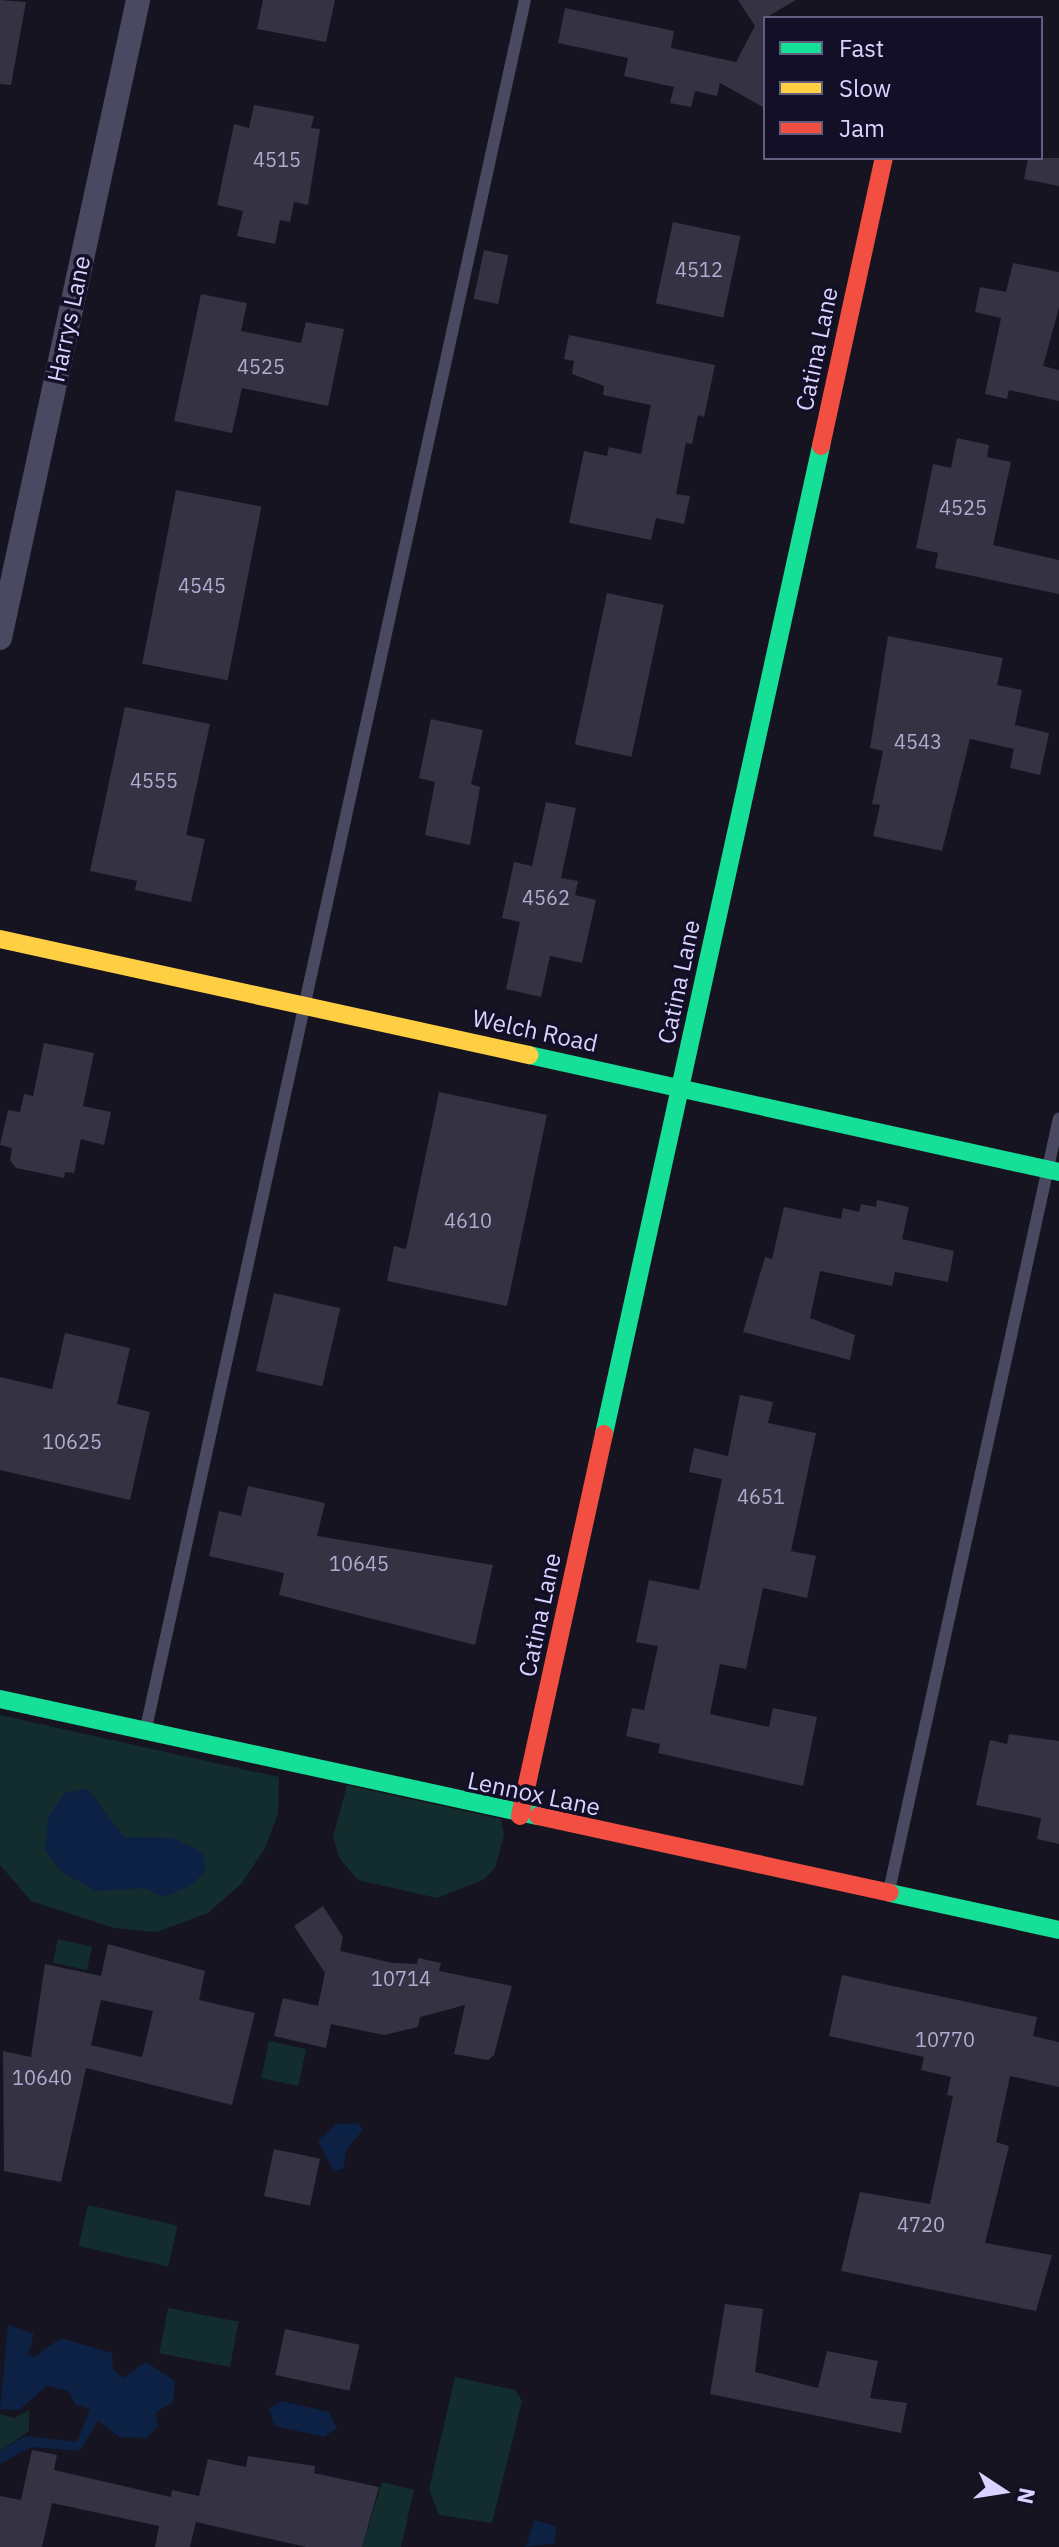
<!DOCTYPE html>
<style>
body{margin:0}
#map{position:relative;width:1059px;height:2547px;overflow:hidden;background:#161421;font-family:"IBM Plex Sans",sans-serif}
div>[style]{position:absolute}
[style*='--x']{left:calc(var(--x)*1px);top:calc(var(--y)*1px);width:calc(var(--w)*1px);rotate:calc(var(--a)*1deg)}
.green>*{inset:0;background:#132c2d;transform-origin:0 0}
.water>*{inset:0;background:#0d2144}
.building>*{inset:0;background:#343243;transform-origin:0 0}
.lane>*{height:12px;margin:-6px;padding:0 6px;transform-origin:6px;border-radius:6px;background:#4a4962}
.street>*{height:24px;margin:-12px;padding:0 12px;transform-origin:12px;border-radius:12px;background:#4a4962}
.fast>*{height:18px;margin:-9px;padding:0 9px;transform-origin:9px;border-radius:9px;background:#16e098}
.slow>*{height:18px;margin:-9px;padding:0 9px;transform-origin:9px;border-radius:9px;background:#ffcf43}
.jam>*{height:18px;margin:-9px;padding:0 9px;transform-origin:9px;border-radius:9px;background:#f24e42}
span{translate:-50% -50%;white-space:nowrap;text-align:center;line-height:1.15;-webkit-text-stroke:7px #130f26;paint-order:stroke}
.number-label{font-size:20px;color:#b0acd0}
.number-label span{-webkit-text-stroke-width:0}
.street-label{font-size:24px;color:#d9d4ff}
.legend{position:absolute;left:763px;top:16px;width:280px;height:144px;box-sizing:border-box;background:#130f26;border:2px solid #625e7d;margin:0;padding:10px 14px;list-style:none;font-size:24px;color:#d9d4ff}
.legend li{display:flex;align-items:center;gap:16px;height:40px}
.legend b{width:40px;border:2px solid #625e7d}
.north{position:absolute;left:963px;top:2451px;width:80px;height:80px;-webkit-text-stroke:6px #130f26;paint-order:stroke;rotate:102deg;font-size:22px;font-weight:700;line-height:32px;text-align:center;color:#d9d4ff}
.north::after{content:'';display:block;margin:auto;width:28px;height:36px;background:#d9d4ff;clip-path:polygon(50% 0,100% 100%,50% 72%,0 100%)}
</style>
<div id="map">
<div class="green">
<i style="clip-path:polygon(0 1715px,279px 1777px,278px 1814px,265px 1848px,242px 1883px,208px 1913px,157px 1932px,114px 1928px,31px 1901px,0 1865px)"></i>
<i style="clip-path:polygon(347px 1785px,501px 1819px,504px 1835px,495px 1868px,483px 1880px,437px 1898px,358px 1880px,340px 1859px,333px 1837px)"></i>
<i style="left:58px;top:1939px;width:35px;height:24px;rotate:13deg"></i>
<i style="left:269px;top:2041px;width:38px;height:38px;rotate:12deg"></i>
<i style="left:88px;top:2205px;width:92px;height:42px;rotate:13deg"></i>
<i style="left:168px;top:2308px;width:72px;height:46px;rotate:11deg"></i>
<i style="clip-path:polygon(455px 2377px,515px 2390px,522px 2401px,492px 2523px,439px 2515px,429px 2489px)"></i>
<i style="clip-path:polygon(29px 2410px,29px 2431px,0 2451px,0 2414px,14px 2418px)"></i>
<i style="clip-path:polygon(382px 2482px,414px 2490px,401px 2547px,362px 2547px)"></i>
</div>
<div class="water">
<i style="clip-path:polygon(88px 1789px,124px 1837px,174px 1838px,204px 1853px,205px 1871px,192px 1885px,164px 1897px,143px 1888px,96px 1891px,62px 1872px,45px 1851px,48px 1818px,64px 1793px)"></i>
<i style="clip-path:polygon(336px 2124px,358px 2123px,363px 2130px,346px 2150px,344px 2168px,334px 2171px,318px 2141px)"></i>
<i style="clip-path:polygon(8px 2325px,34px 2334px,28px 2354px,34px 2357px,61px 2338px,112px 2353px,113px 2370px,123px 2378px,146px 2362px,175px 2381px,173px 2402px,156px 2412px,158px 2426px,146px 2438px,119px 2437px,98px 2421px,80px 2451px,31px 2447px,0 2464px,0 2451px,25px 2436px,77px 2442px,90px 2409px,75px 2404px,68px 2391px,47px 2386px,19px 2410px,0 2409px)"></i>
<i style="clip-path:polygon(282px 2401px,329px 2412px,337px 2428px,324px 2437px,275px 2426px,269px 2409px)"></i>
<i style="clip-path:polygon(534px 2520px,556px 2526px,555px 2543px,526px 2547px)"></i>
</div>
<div class="building">
<i style="clip-path:polygon(0 0,26px 2px,11px 85px,0 84px)"></i>
<i style="clip-path:polygon(263px 0,335px 0,326px 42px,257px 29px)"></i>
<i style="clip-path:polygon(738px 0,796px 0,765px 18px,765px 108px,720px 83px,717px 96px,695px 91px,691px 107px,670px 103px,674px 87px,624px 76px,628px 58px,558px 43px,565px 8px,674px 31px,671px 48px,736px 62px,755px 26px)"></i>
<i style="clip-path:polygon(254px 105px,314px 116px,311px 128px,320px 129px,308px 205px,294px 202px,290px 222px,280px 220px,275px 244px,237px 236px,243px 211px,217px 205px,234px 124px,249px 128px)"></i>
<i style="clip-path:polygon(1028px 158px,1059px 158px,1059px 186px,1024px 179px)"></i>
<i style="left:673px;top:222px;width:69px;height:83px;rotate:12deg"></i>
<i style="left:484px;top:250px;width:25px;height:50px;rotate:12deg"></i>
<i style="clip-path:polygon(1013px 263px,1059px 272px,1059px 308px,1043px 366px,1059px 370px,1059px 401px,1009px 390px,1007px 399px,985px 394px,1001px 318px,975px 312px,980px 287px,1006px 292px)"></i>
<i style="clip-path:polygon(201px 294px,247px 303px,241px 331px,301px 343px,306px 322px,344px 329px,328px 406px,242px 388px,232px 433px,174px 421px)"></i>
<i style="clip-path:polygon(569px 335px,715px 365px,704px 417px,698px 415px,692px 444px,686px 443px,676px 494px,690px 496px,684px 524px,656px 518px,651px 540px,569px 523px,584px 451px,607px 456px,609px 447px,641px 454px,651px 405px,603px 395px,604px 386px,572px 374px,574px 361px,564px 359px)"></i>
<i style="clip-path:polygon(957px 438px,989px 445px,987px 457px,1011px 462px,993px 545px,1059px 560px,1059px 594px,935px 568px,938px 553px,916px 548px,933px 464px,951px 468px)"></i>
<i style="left:176px;top:490px;width:87px;height:177px;rotate:11deg"></i>
<i style="left:607px;top:593px;width:58px;height:155px;rotate:12deg"></i>
<i style="clip-path:polygon(888px 636px,1003px 658px,997px 685px,1022px 690px,1015px 725px,1049px 733px,1040px 775px,1010px 768px,1014px 749px,970px 739px,942px 851px,873px 836px,880px 805px,872px 804px,883px 751px,870px 748px)"></i>
<i style="clip-path:polygon(125px 707px,210px 724px,186px 835px,205px 839px,191px 902px,135px 890px,137px 881px,90px 871px)"></i>
<i style="clip-path:polygon(431px 719px,483px 730px,471px 784px,480px 787px,470px 845px,425px 835px,435px 782px,419px 778px)"></i>
<i style="clip-path:polygon(546px 802px,576px 808px,561px 878px,578px 881px,575px 895px,596px 900px,582px 963px,550px 956px,541px 997px,506px 989px,520px 922px,502px 918px,514px 862px,532px 866px)"></i>
<i style="clip-path:polygon(44px 1043px,94px 1053px,83px 1106px,111px 1112px,104px 1145px,81px 1139px,74px 1173px,65px 1172px,64px 1178px,16px 1168px,10px 1160px,12px 1148px,0 1145px,8px 1110px,20px 1112px,24px 1094px,33px 1096px)"></i>
<i style="clip-path:polygon(439px 1092px,547px 1115px,507px 1306px,387px 1281px,394px 1246px,406px 1249px)"></i>
<i style="clip-path:polygon(877px 1200px,909px 1207px,902px 1239px,954px 1251px,948px 1282px,895px 1272px,892px 1286px,820px 1271px,810px 1318px,855px 1335px,850px 1360px,743px 1332px,765px 1257px,772px 1259px,784px 1207px,841px 1219px,843px 1208px,859px 1212px,861px 1204px,876px 1207px)"></i>
<i style="left:274px;top:1293px;width:68px;height:80px;rotate:13deg"></i>
<i style="clip-path:polygon(65px 1333px,130px 1348px,117px 1404px,150px 1412px,130px 1500px,0 1470px,0 1377px,52px 1389px)"></i>
<i style="clip-path:polygon(740px 1395px,773px 1402px,768px 1423px,816px 1433px,791px 1551px,816px 1556px,807px 1598px,763px 1588px,746px 1669px,720px 1664px,710px 1714px,769px 1727px,773px 1708px,817px 1717px,803px 1786px,658px 1753px,660px 1744px,626px 1736px,632px 1708px,644px 1710px,658px 1646px,636px 1642px,649px 1580px,699px 1590px,722px 1479px,689px 1472px,694px 1448px,728px 1456px)"></i>
<i style="clip-path:polygon(248px 1486px,325px 1503px,317px 1536px,493px 1565px,475px 1645px,279px 1595px,284px 1573px,209px 1556px,219px 1511px,241px 1516px)"></i>
<i style="clip-path:polygon(1009px 1734px,1059px 1741px,1059px 1844px,1037px 1839px,1041px 1818px,976px 1805px,990px 1740px,1007px 1744px)"></i>
<i style="clip-path:polygon(323px 1906px,343px 1937px,340px 1951px,393px 1963px,417px 1964px,418px 1958px,441px 1963px,439px 1971px,512px 1986px,494px 2055px,488px 2060px,454px 2054px,465px 2005px,420px 2017px,418px 2027px,384px 2035px,331px 2024px,326px 2048px,274px 2036px,283px 1998px,318px 2006px,325px 1973px,294px 1926px)"></i>
<i style="clip-path:polygon(evenodd,108px 1944px,205px 1971px,199px 2000px,255px 2013px,232px 2105px,86px 2068px,61px 2182px,4px 2171px,3px 2051px,31px 2057px,45px 1964px,101px 1976px,108px 1944px,101px 2000px,153px 2011px,142px 2057px,91px 2045px,101px 2000px)"></i>
<i style="clip-path:polygon(842px 1975px,1037px 2017px,1033px 2036px,1059px 2042px,1059px 2087px,1010px 2076px,996px 2142px,1009px 2146px,985px 2243px,1052px 2255px,1036px 2311px,841px 2271px,860px 2192px,930px 2204px,953px 2096px,947px 2095px,951px 2077px,921px 2070px,924px 2057px,829px 2036px)"></i>
<i style="left:274px;top:2149px;width:47px;height:48px;rotate:12deg"></i>
<i style="clip-path:polygon(725px 2304px,763px 2309px,755px 2372px,818px 2388px,827px 2351px,878px 2361px,870px 2398px,907px 2403px,901px 2433px,710px 2394px)"></i>
<i style="left:285px;top:2329px;width:76px;height:47px;rotate:12deg"></i>
<i style="clip-path:polygon(32px 2450px,57px 2455px,54px 2470px,171px 2497px,172px 2490px,199px 2496px,208px 2459px,246px 2467px,248px 2456px,315px 2466px,314px 2473px,379px 2487px,362px 2547px,306px 2547px,196px 2522px,190px 2547px,155px 2547px,159px 2526px,52px 2503px,42px 2547px,0 2547px,0 2496px,21px 2500px)"></i>
</div>
<div class="lane">
<i style="--x:146;--y:1728;--w:1769;--a:-77.63"></i>
<i style="--x:889;--y:1891;--w:791;--a:-77.6"></i>
</div>
<div class="street">
<i style="--x:0;--y:638;--w:653;--a:-77.79"></i>
</div>
<div class="fast">
<i style="--x:529;--y:1055;--w:543;--a:12.45"></i>
<i style="--x:604;--y:1434;--w:1012;--a:-77.61"></i>
<i style="--x:0;--y:1699;--w:551;--a:12.27"></i>
<i style="--x:890;--y:1893;--w:173;--a:12.3"></i>
</div>
<div class="slow">
<i style="--x:0;--y:939;--w:542;--a:12.37"></i>
</div>
<div class="jam">
<i style="--x:821;--y:446;--w:295;--a:-77.7"></i>
<i style="--x:520;--y:1816;--w:391;--a:-77.6"></i>
<i style="--x:538;--y:1816;--w:360;--a:12.3"></i>
</div>
<div class="number-label">
<span style="left:277px;top:159px">4515</span>
<span style="left:699px;top:269px">4512</span>
<span style="left:261px;top:366px">4525</span>
<span style="left:963px;top:507px">4525</span>
<span style="left:202px;top:585px">4545</span>
<span style="left:918px;top:741px">4543</span>
<span style="left:154px;top:780px">4555</span>
<span style="left:546px;top:897px">4562</span>
<span style="left:468px;top:1220px">4610</span>
<span style="left:72px;top:1441px">10625</span>
<span style="left:761px;top:1496px">4651</span>
<span style="left:359px;top:1563px">10645</span>
<span style="left:401px;top:1978px">10714</span>
<span style="left:945px;top:2039px">10770</span>
<span style="left:42px;top:2077px">10640</span>
<span style="left:921px;top:2224px">4720</span>
</div>
<div class="street-label">
<span style="left:69px;top:319px;rotate:-78deg">Harrys Lane</span>
<span style="left:817px;top:349px;rotate:-78deg">Catina Lane</span>
<span style="left:679px;top:982px;rotate:-78deg">Catina Lane</span>
<span style="left:535px;top:1031px;rotate:12deg">Welch Road</span>
<span style="left:540px;top:1615px;rotate:-78deg">Catina Lane</span>
<span style="left:534px;top:1794px;rotate:12deg">Lennox Lane</span>
</div>
<ul class="legend">
<li><b style="height:10px;background:#16e098"></b>Fast</li>
<li><b style="height:10px;background:#ffcf43"></b>Slow</li>
<li><b style="height:10px;background:#f24e42"></b>Jam</li>
</ul>
<div class="north">N</div>
</div>
